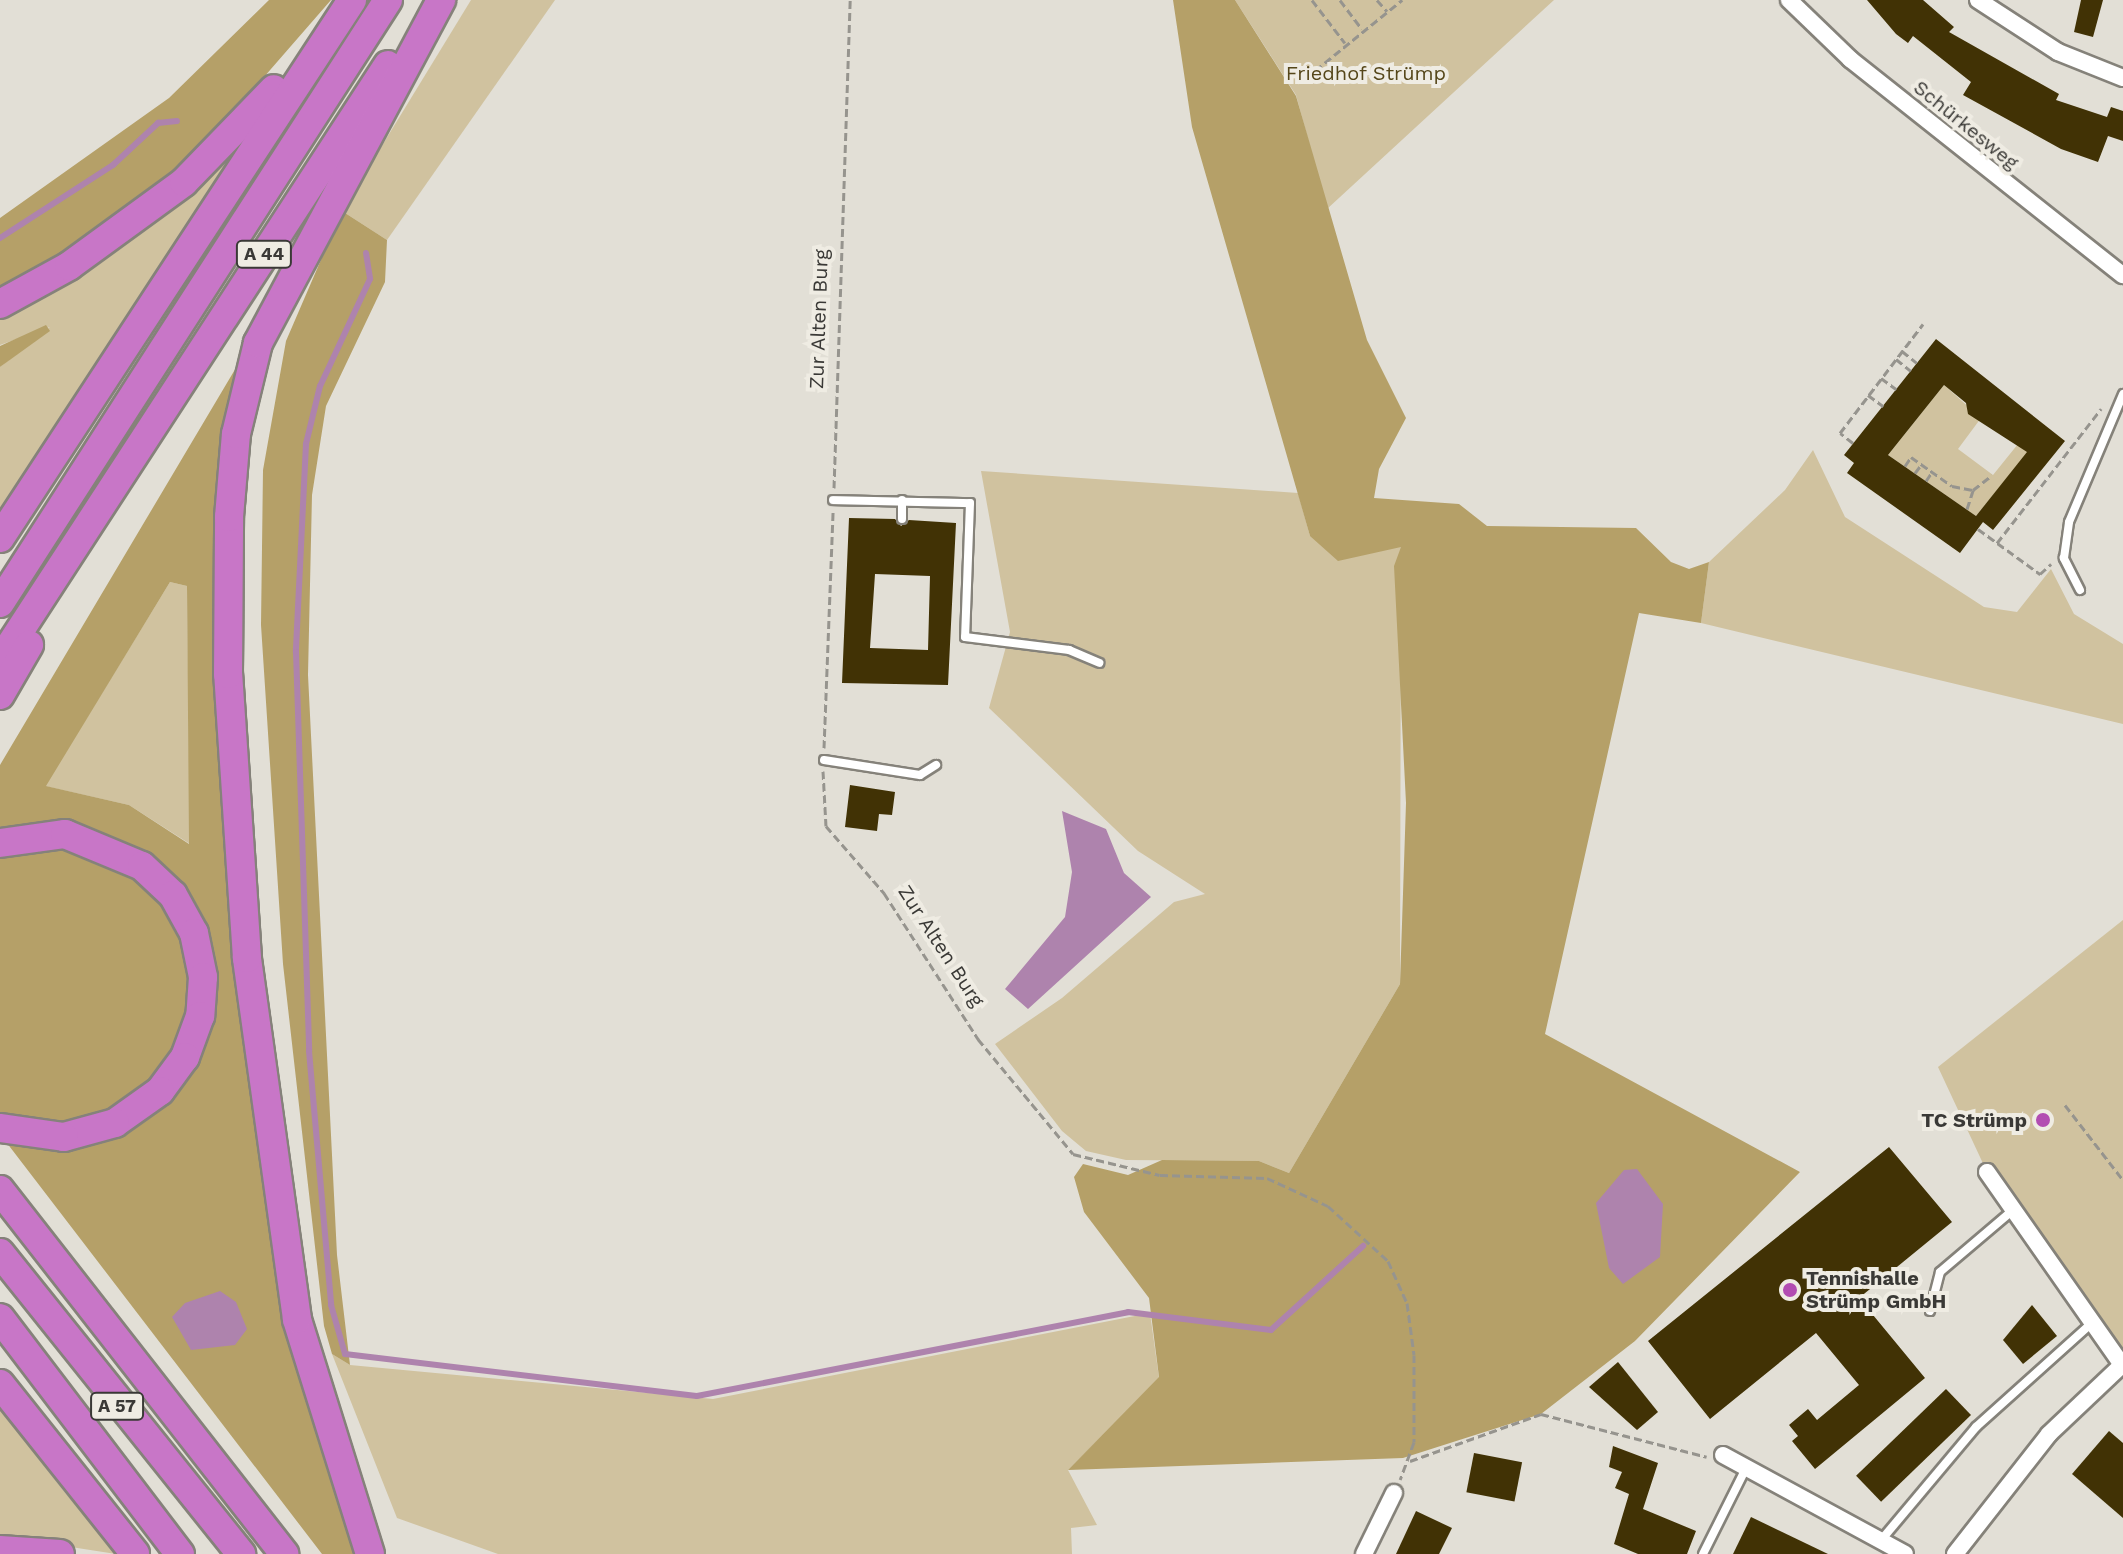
<!DOCTYPE html>
<meta charset="utf-8">
<style>
body{margin:0}
#map{position:relative;width:2123px;height:1554px;overflow:hidden;background:#e2dfd6;font-family:"Work Sans",sans-serif}
div>[style]{position:absolute}
[style*='--x']{left:calc(var(--x)*1px);top:calc(var(--y)*1px);width:calc(var(--w)*1px);rotate:calc(var(--a)*1deg)}
.green>*{inset:0;background:#d0c29f}
.forest>*{inset:0;background:#b5a068}
.water>*{inset:0;background:#ae83ad}
.stream>*{height:6px;margin:-3px;padding:0 3px;transform-origin:3px;border-radius:3px;background:#ae83ad}
.building>*{inset:0;background:#413205;transform-origin:0 0}
.path>*{height:3px;margin-top:-1.5px;transform-origin:0;background:repeating-linear-gradient(90deg,#96948e 0 8px,transparent 0 12px)}
.roads{filter:drop-shadow(2px 0 #85827a) drop-shadow(-2px 0 #85827a) drop-shadow(0 2px #85827a) drop-shadow(0 -2px #85827a)}
.lane>*{height:8px;margin:-4px;padding:0 4px;transform-origin:4px;border-radius:4px;background:#fff}
.street>*{height:16px;margin:-8px;padding:0 8px;transform-origin:8px;border-radius:8px;background:#fff}
.highway>*{height:28px;margin:-14px;padding:0 14px;transform-origin:14px;border-radius:14px;background:#c876c7}
.dots>*{width:22px;height:22px;translate:-50% -50%;box-sizing:border-box;border:4px solid #efece3;border-radius:50%}
span{translate:-50% -50%;white-space:nowrap;text-align:center;line-height:1.15;-webkit-text-stroke:8px #efece3;paint-order:stroke}
.shield-label span{padding:2px 6px;background:#efece3;border:2px solid;border-radius:6px;-webkit-text-stroke-width:0}
.shield-label{font-size:18px;color:#3a3936;font-weight:700}
.park-label{font-size:20px;color:#554619}
.street-label{font-size:20px;color:#3a3936}
.poi-label{font-size:20px;color:#3a3936;font-weight:700}
.right{translate:-100% -50%;text-align:right}
.left{translate:0 -50%;text-align:left}
</style>
<div id="map">
<div class="green">
<i style="clip-path:polygon(471px 0,555px 0,387px 240px,342px 211px)"></i>
<i style="clip-path:polygon(1235px 0,1554px 0,1327px 209px,1296px 95px)"></i>
<i style="clip-path:polygon(224px 158px,228px 162px,0 518px,0 367px,50px 327px,0 345px,0 313px)"></i>
<i style="clip-path:polygon(1944px 385px,1981px 418px,1958px 449px,1993px 475px,2018px 444px,2028px 452px,1976px 516px,1888px 455px)"></i>
<i style="clip-path:polygon(1813px 450px,1845px 517px,1984px 607px,2017px 612px,2051px 569px,2074px 614px,2123px 644px,2123px 724px,1701px 623px,1709px 562px,1785px 490px)"></i>
<i style="clip-path:polygon(981px 471px,1298px 493px,1310px 536px,1401px 547px,1400px 984px,1289px 1173px,1259px 1161px,1126px 1160px,1086px 1151px,1062px 1131px,995px 1044px,1062px 998px,1174px 902px,1205px 894px,1138px 851px,989px 708px,1010px 632px)"></i>
<i style="clip-path:polygon(170px 582px,187px 586px,190px 844px,129px 805px,45px 786px)"></i>
<i style="clip-path:polygon(2123px 920px,2123px 1366px,1987px 1172px,1938px 1067px)"></i>
<i style="clip-path:polygon(1150px 1313px,1159px 1378px,1068px 1470px,1097px 1525px,1071px 1528px,1072px 1554px,498px 1554px,397px 1518px,332px 1354px,350px 1365px,713px 1399px)"></i>
<i style="clip-path:polygon(0 1408px,63px 1490px,116px 1554px,0 1536px)"></i>
</div>
<div class="forest">
<i style="clip-path:polygon(269px 0,331px 0,198px 153px,63px 254px,0 288px,0 218px,169px 98px)"></i>
<i style="clip-path:polygon(1173px 0,1235px 0,1296px 96px,1367px 340px,1406px 418px,1379px 469px,1374px 498px,1459px 504px,1487px 526px,1636px 528px,1671px 562px,1689px 569px,1709px 562px,1701px 623px,1639px 613px,1545px 1034px,1800px 1172px,1635px 1341px,1541px 1414px,1403px 1458px,1068px 1470px,1159px 1377px,1149px 1298px,1084px 1212px,1074px 1177px,1083px 1164px,1128px 1175px,1162px 1160px,1259px 1161px,1289px 1173px,1400px 984px,1406px 803px,1394px 566px,1401px 547px,1338px 561px,1310px 536px,1192px 127px)"></i>
<i style="clip-path:polygon(342px 211px,387px 240px,385px 282px,326px 406px,312px 495px,308px 675px,337px 1255px,350px 1365px,332px 1354px,324px 1326px,283px 964px,261px 625px,263px 470px,286px 341px)"></i>
<i style="clip-path:polygon(46px 325px,50px 331px,0 367px,0 346px)"></i>
<i style="clip-path:polygon(evenodd,243px 356px,225px 625px,293px 1327px,358px 1554px,322px 1554px,0 1134px,0 765px,243px 356px,170px 582px,187px 586px,189px 844px,129px 805px,46px 786px,170px 582px)"></i>
</div>
<div class="water">
<i style="clip-path:polygon(1062px 811px,1106px 829px,1124px 873px,1151px 897px,1028px 1009px,1005px 989px,1065px 917px,1072px 872px)"></i>
<i style="clip-path:polygon(1637px 1169px,1663px 1204px,1660px 1257px,1623px 1284px,1609px 1268px,1596px 1203px,1624px 1170px)"></i>
<i style="clip-path:polygon(220px 1291px,236px 1302px,247px 1329px,235px 1345px,191px 1350px,172px 1317px,185px 1303px)"></i>
</div>
<div class="stream">
<i style="--x:0;--y:238;--w:135;--a:-32.9"></i>
<i style="--x:113;--y:165;--w:62;--a:-43"></i>
<i style="--x:158;--y:123;--w:19;--a:-6"></i>
<i style="--x:366;--y:253;--w:26;--a:81"></i>
<i style="--x:370;--y:279;--w:118;--a:115"></i>
<i style="--x:320;--y:386;--w:60;--a:103.6"></i>
<i style="--x:306;--y:444;--w:208;--a:92.8"></i>
<i style="--x:296;--y:652;--w:399;--a:88.1"></i>
<i style="--x:309;--y:1051;--w:255;--a:85"></i>
<i style="--x:331;--y:1305;--w:51;--a:74.1"></i>
<i style="--x:345;--y:1354;--w:354;--a:6.8"></i>
<i style="--x:697;--y:1396;--w:439;--a:-11"></i>
<i style="--x:1128;--y:1312;--w:144;--a:7.2"></i>
<i style="--x:1271;--y:1330;--w:125;--a:-42.4"></i>
</div>
<div class="building">
<i style="clip-path:polygon(1867px 0,1923px 0,1954px 27px,1949px 32px,2059px 94px,2056px 100px,2107px 117px,2111px 107px,2123px 111px,2123px 141px,2108px 136px,2098px 162px,2061px 149px,1963px 95px,1971px 82px,1913px 36px,1908px 43px,1896px 34px)"></i>
<i style="clip-path:polygon(2081px 0,2103px 0,2093px 37px,2074px 32px)"></i>
<i style="clip-path:polygon(evenodd,1936px 339px,2065px 441px,1993px 530px,1983px 522px,1960px 553px,1847px 473px,1854px 463px,1844px 455px,1936px 339px,1944px 385px,1966px 403px,1968px 414px,2027px 452px,1976px 516px,1888px 455px,1944px 385px)"></i>
<i style="clip-path:polygon(evenodd,849px 518px,895px 519px,901px 526px,909px 520px,956px 523px,948px 685px,842px 683px,849px 518px,875px 574px,930px 576px,928px 650px,870px 648px,875px 574px)"></i>
<i style="clip-path:polygon(850px 785px,895px 792px,892px 815px,879px 814px,877px 831px,845px 827px)"></i>
<i style="clip-path:polygon(1889px 1147px,1952px 1222px,1859px 1298px,1925px 1378px,1815px 1469px,1792px 1441px,1798px 1436px,1789px 1425px,1808px 1409px,1817px 1420px,1859px 1385px,1816px 1333px,1710px 1419px,1648px 1341px)"></i>
<i style="clip-path:polygon(2032px 1305px,2057px 1336px,2023px 1364px,2003px 1340px)"></i>
<i style="clip-path:polygon(1618px 1362px,1658px 1412px,1637px 1430px,1589px 1387px)"></i>
<i style="left:1946px;top:1389px;width:36px;height:125px;rotate:46deg"></i>
<i style="clip-path:polygon(2109px 1431px,2123px 1443px,2123px 1518px,2072px 1474px)"></i>
<i style="clip-path:polygon(1613px 1446px,1658px 1463px,1643px 1509px,1696px 1531px,1687px 1554px,1638px 1554px,1614px 1544px,1629px 1494px,1615px 1488px,1622px 1472px,1609px 1467px)"></i>
<i style="left:1474px;top:1453px;width:49px;height:40px;rotate:11deg"></i>
<i style="clip-path:polygon(1416px 1511px,1452px 1528px,1439px 1554px,1396px 1554px)"></i>
<i style="clip-path:polygon(1751px 1517px,1828px 1554px,1733px 1554px)"></i>
</div>
<div class="path">
<i style="--x:1312;--y:0;--w:54;--a:52.5"></i>
<i style="--x:1340;--y:0;--w:36;--a:53"></i>
<i style="--x:1377;--y:0;--w:15;--a:48"></i>
<i style="--x:1306;--y:78;--w:124;--a:-39.1"></i>
<i style="--x:1902;--y:351;--w:19;--a:39"></i>
<i style="--x:1896;--y:359;--w:19;--a:39"></i>
<i style="--x:1881;--y:378;--w:19;--a:36"></i>
<i style="--x:1868;--y:395;--w:19;--a:36"></i>
<i style="--x:1853;--y:443;--w:16;--a:-142"></i>
<i style="--x:1840;--y:433;--w:137;--a:-52.7"></i>
<i style="--x:1905;--y:466;--w:11;--a:-56"></i>
<i style="--x:1911;--y:457;--w:50;--a:35.3"></i>
<i style="--x:1952;--y:486;--w:21;--a:11"></i>
<i style="--x:1973;--y:490;--w:24;--a:-38"></i>
<i style="--x:1915;--y:473;--w:10;--a:-53"></i>
<i style="--x:1926;--y:481;--w:11;--a:-56"></i>
<i style="--x:834;--y:488;--w:488;--a:-88.1"></i>
<i style="--x:1967;--y:509;--w:20;--a:-72"></i>
<i style="--x:1978;--y:529;--w:77;--a:36"></i>
<i style="--x:2040;--y:574;--w:15;--a:-42"></i>
<i style="--x:1997;--y:543;--w:170;--a:-52.2"></i>
<i style="--x:824;--y:748;--w:237;--a:-87.8"></i>
<i style="--x:823;--y:771;--w:55;--a:86.9"></i>
<i style="--x:826;--y:826;--w:89;--a:49.1"></i>
<i style="--x:884;--y:893;--w:174;--a:57.2"></i>
<i style="--x:978;--y:1039;--w:149;--a:50.4"></i>
<i style="--x:1073;--y:1154;--w:89;--a:13.6"></i>
<i style="--x:1160;--y:1175;--w:107;--a:1.6"></i>
<i style="--x:1267;--y:1178;--w:67;--a:24.7"></i>
<i style="--x:1328;--y:1206;--w:81;--a:42.5"></i>
<i style="--x:1388;--y:1261;--w:46;--a:65.7"></i>
<i style="--x:1407;--y:1303;--w:52;--a:82.3"></i>
<i style="--x:1414;--y:1355;--w:87;--a:90"></i>
<i style="--x:1414;--y:1442;--w:40;--a:110.2"></i>
<i style="--x:2065;--y:1105;--w:95;--a:52.3"></i>
<i style="--x:1410;--y:1461;--w:139;--a:-19.7"></i>
<i style="--x:1541;--y:1414;--w:171;--a:14.5"></i>
</div>
<div class="roads">
<div class="lane">
<i style="--x:833;--y:500;--w:137;--a:1.3"></i>
<i style="--x:970;--y:503;--w:134;--a:92.1"></i>
<i style="--x:965;--y:637;--w:105;--a:7.1"></i>
<i style="--x:1069;--y:650;--w:33;--a:23"></i>
<i style="--x:902;--y:500;--w:19;--a:90"></i>
<i style="--x:2080;--y:590;--w:36;--a:-117"></i>
<i style="--x:2064;--y:558;--w:36;--a:-82"></i>
<i style="--x:2069;--y:522;--w:139;--a:-67.1"></i>
<i style="--x:824;--y:760;--w:97;--a:8.9"></i>
<i style="--x:920;--y:775;--w:19;--a:-32"></i>
<i style="--x:1930;--y:1311;--w:40;--a:-75.6"></i>
<i style="--x:1940;--y:1272;--w:96;--a:-40.3"></i>
<i style="--x:1882;--y:1539;--w:146;--a:-50"></i>
<i style="--x:1976;--y:1427;--w:156;--a:-41.9"></i>
<i style="--x:1703;--y:1554;--w:92;--a:-63.4"></i>
</div>
<div class="street">
<i style="--x:1789;--y:0;--w:85;--a:44"></i>
<i style="--x:1850;--y:59;--w:348;--a:38.4"></i>
<i style="--x:1978;--y:0;--w:95;--a:33"></i>
<i style="--x:2058;--y:52;--w:70;--a:21.8"></i>
<i style="--x:1987;--y:1172;--w:237;--a:55"></i>
<i style="--x:1723;--y:1455;--w:207;--a:28.5"></i>
<i style="--x:1364;--y:1554;--w:68;--a:-63.8"></i>
<i style="--x:1955;--y:1554;--w:152;--a:-51.9"></i>
<i style="--x:2049;--y:1434;--w:100;--a:-43.4"></i>
</div>
<div class="highway">
<i style="--x:0;--y:304;--w:79;--a:-28.8"></i>
<i style="--x:69;--y:266;--w:142;--a:-36.1"></i>
<i style="--x:184;--y:182;--w:129;--a:-45.9"></i>
<i style="--x:0;--y:538;--w:643;--a:-56.8"></i>
<i style="--x:0;--y:603;--w:717;--a:-57.24"></i>
<i style="--x:0;--y:661;--w:711;--a:-56.94"></i>
<i style="--x:0;--y:695;--w:58;--a:-59.9"></i>
<i style="--x:0;--y:843;--w:66;--a:-7.9"></i>
<i style="--x:65;--y:834;--w:83;--a:22.6"></i>
<i style="--x:142;--y:866;--w:42;--a:43.1"></i>
<i style="--x:173;--y:895;--w:43;--a:61.1"></i>
<i style="--x:194;--y:933;--w:45;--a:78.4"></i>
<i style="--x:203;--y:977;--w:39;--a:94"></i>
<i style="--x:200;--y:1016;--w:44;--a:110.1"></i>
<i style="--x:185;--y:1057;--w:42;--a:126.3"></i>
<i style="--x:160;--y:1091;--w:55;--a:144.6"></i>
<i style="--x:115;--y:1123;--w:53;--a:164.6"></i>
<i style="--x:64;--y:1137;--w:65;--a:-172"></i>
<i style="--x:0;--y:1190;--w:462;--a:52"></i>
<i style="--x:0;--y:1253;--w:386;--a:51.3"></i>
<i style="--x:0;--y:1318;--w:297;--a:52.7"></i>
<i style="--x:0;--y:1384;--w:217;--a:51.5"></i>
<i style="--x:0;--y:1550;--w:60;--a:3.8"></i>
<i style="--x:370;--y:1554;--w:246;--a:-107.3"></i>
<i style="--x:297;--y:1319;--w:364;--a:-97.9"></i>
<i style="--x:247;--y:958;--w:285;--a:-93.8"></i>
<i style="--x:228;--y:674;--w:157;--a:-89.6"></i>
<i style="--x:229;--y:517;--w:83;--a:-85.2"></i>
<i style="--x:236;--y:434;--w:94;--a:-76.4"></i>
<i style="--x:258;--y:343;--w:389;--a:-61.9"></i>
</div>
</div>
<div class="dots">
<i style="left:2043px;top:1120px;background:#b24db2"></i>
<i style="left:1790px;top:1290px;background:#b24db2"></i>
</div>
<div class="shield-label">
<span style="left:264px;top:254px">A 44</span>
<span style="left:117px;top:1406px">A 57</span>
</div>
<div class="park-label">
<span style="left:1366px;top:73px">Friedhof Strümp</span>
</div>
<div class="street-label">
<span style="left:1966px;top:125px;rotate:39deg">Schürkesweg</span>
<span style="left:819px;top:319px;rotate:-88deg">Zur Alten Burg</span>
<span style="left:941px;top:946px;rotate:57deg">Zur Alten Burg</span>
</div>
<div class="poi-label">
<span class="right" style="left:2027px;top:1120px">TC Strümp</span>
<span class="left" style="left:1806px;top:1290px">Tennishalle<br>Strümp GmbH</span>
</div>
</div>
